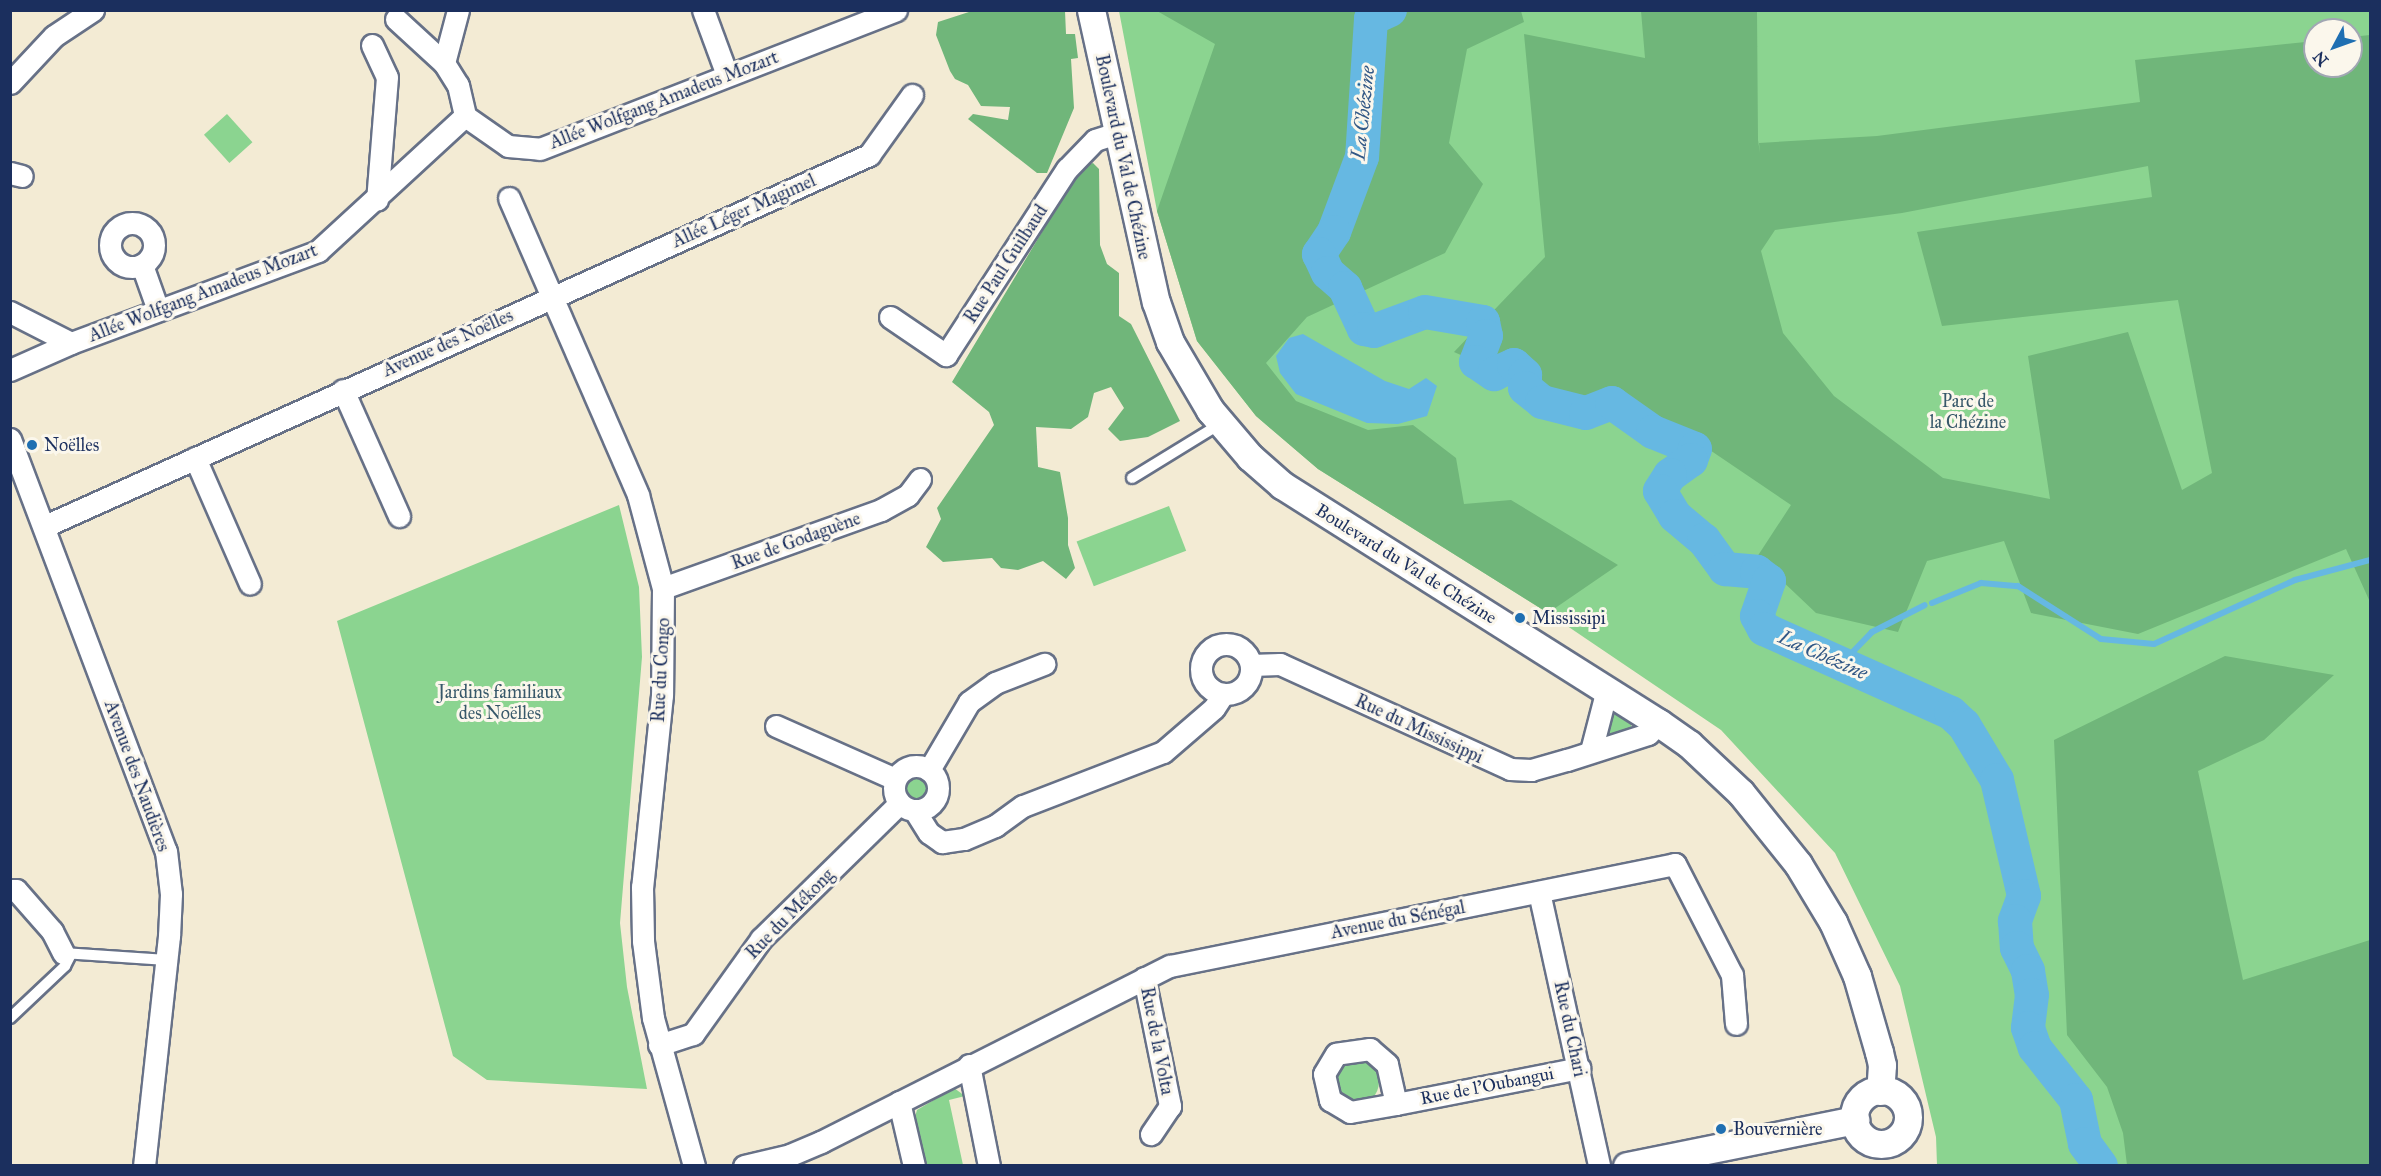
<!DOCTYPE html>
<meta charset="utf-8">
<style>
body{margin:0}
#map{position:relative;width:2381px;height:1176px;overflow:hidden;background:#f3ebd4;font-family:"IM FELL Great Primer",serif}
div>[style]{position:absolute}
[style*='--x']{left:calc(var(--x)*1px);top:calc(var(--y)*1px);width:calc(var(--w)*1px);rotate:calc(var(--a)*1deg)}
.green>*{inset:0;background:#8bd490;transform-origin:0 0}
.round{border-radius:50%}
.forest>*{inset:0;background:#70b67a}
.water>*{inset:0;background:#66b8e2}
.stream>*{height:6px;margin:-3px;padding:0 3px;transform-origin:3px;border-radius:3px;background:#66b8e2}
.river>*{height:34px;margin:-17px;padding:0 17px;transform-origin:17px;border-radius:17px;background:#66b8e2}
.roads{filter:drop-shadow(2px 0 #677187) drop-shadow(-2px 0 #677187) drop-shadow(0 2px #677187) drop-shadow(0 -2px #677187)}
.service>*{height:10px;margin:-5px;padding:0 5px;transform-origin:5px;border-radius:5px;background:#fff}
.minor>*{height:21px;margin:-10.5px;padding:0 10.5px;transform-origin:10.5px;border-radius:10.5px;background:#fff}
.minor>.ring{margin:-10.5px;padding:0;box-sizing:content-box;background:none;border:21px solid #fff;border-radius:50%}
.tertiary>*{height:27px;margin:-13.5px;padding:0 13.5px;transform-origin:13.5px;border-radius:13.5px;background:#fff}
.tertiary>.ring{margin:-13.5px;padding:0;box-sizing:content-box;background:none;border:27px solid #fff;border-radius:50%}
.dots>*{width:16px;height:16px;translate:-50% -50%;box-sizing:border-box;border:3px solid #fbf7ec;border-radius:50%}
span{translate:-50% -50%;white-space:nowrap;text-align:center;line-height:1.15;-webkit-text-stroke:6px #fbf7ec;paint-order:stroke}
.street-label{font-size:18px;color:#1b2f5e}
.park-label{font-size:18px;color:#37586a}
.poi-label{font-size:18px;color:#1b2f5e}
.left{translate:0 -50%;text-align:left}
.water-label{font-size:20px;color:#325886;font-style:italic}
.frame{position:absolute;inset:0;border:12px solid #1b2f5e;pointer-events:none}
.north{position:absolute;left:2303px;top:18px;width:60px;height:60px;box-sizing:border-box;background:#fbf7ec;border:2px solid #a1a7b3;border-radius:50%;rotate:229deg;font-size:16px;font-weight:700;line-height:24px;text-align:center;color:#1b2f5e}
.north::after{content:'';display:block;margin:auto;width:21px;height:27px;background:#1f6fb2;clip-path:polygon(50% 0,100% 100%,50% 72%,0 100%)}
</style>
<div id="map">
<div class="green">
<i style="clip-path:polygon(evenodd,1119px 11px,2370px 11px,2370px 1165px,1937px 1165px,1936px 1137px,1900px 986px,1835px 853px,1721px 730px,1548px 613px,1318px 469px,1256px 416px,1197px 341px,1157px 211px,1119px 11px,2315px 30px,2351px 30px,2351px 66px,2315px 66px,2315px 30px)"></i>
<i style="left:227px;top:114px;width:38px;height:31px;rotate:48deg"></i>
<i style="clip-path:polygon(619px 505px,639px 587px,642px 657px,620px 923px,627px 987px,647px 1089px,487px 1080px,453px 1056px,337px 621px)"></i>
<i style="left:1169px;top:506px;width:48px;height:99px;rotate:69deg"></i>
<i style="clip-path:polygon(1613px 712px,1629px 719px,1632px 728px,1609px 734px,1606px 730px)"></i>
<i class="round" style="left:903px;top:774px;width:28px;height:28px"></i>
<i class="round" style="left:1333px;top:1059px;width:46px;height:46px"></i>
<i style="clip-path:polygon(954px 1088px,965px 1096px,949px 1100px,963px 1165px,923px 1165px,914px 1120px,917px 1110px)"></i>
</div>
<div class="forest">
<i style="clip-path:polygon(972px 11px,1065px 11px,1066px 34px,1075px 34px,1078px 58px,1071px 59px,1074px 108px,1047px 173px,1037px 173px,968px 119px,973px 114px,1008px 120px,1010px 107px,981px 106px,968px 85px,955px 79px,950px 71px,936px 35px,938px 22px)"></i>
<i style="clip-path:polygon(1157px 11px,1521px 11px,1524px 22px,1467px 49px,1449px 143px,1483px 184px,1445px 253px,1307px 317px,1266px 363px,1296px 401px,1368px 430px,1413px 425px,1456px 458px,1464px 504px,1511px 500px,1618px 565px,1548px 613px,1318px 469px,1256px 416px,1197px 341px,1157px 211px,1215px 44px)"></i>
<i style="clip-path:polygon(evenodd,1641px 11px,1757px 11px,1758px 140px,1760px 153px,1759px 143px,1877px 136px,2140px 102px,2135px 60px,2315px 41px,2315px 66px,2351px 66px,2351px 37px,2370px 35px,2370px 602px,2346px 549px,2138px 634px,2031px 613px,2004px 541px,1927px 561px,1898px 632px,1816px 613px,1757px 557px,1791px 505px,1698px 442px,1558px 398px,1454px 352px,1545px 257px,1524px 34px,1645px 58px,1641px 11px,2148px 166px,2152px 197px,1917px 232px,1942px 326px,2178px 300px,2212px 473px,2182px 490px,2128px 332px,2028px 356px,2050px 499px,1943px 478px,1834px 396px,1783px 333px,1761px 251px,1775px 230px,1902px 213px,2148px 166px)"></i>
<i style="clip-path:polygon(1093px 163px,1099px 169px,1100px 245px,1107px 264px,1119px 273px,1119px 316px,1131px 324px,1180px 421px,1148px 437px,1120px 441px,1108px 429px,1124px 408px,1111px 387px,1094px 393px,1088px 417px,1071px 429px,1036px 427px,1038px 467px,1060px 472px,1068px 518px,1068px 545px,1075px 568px,1066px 579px,1043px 561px,1018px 570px,1001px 568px,992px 558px,943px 562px,926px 547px,941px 519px,937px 508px,994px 425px,989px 412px,952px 382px,1081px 167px)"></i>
<i style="clip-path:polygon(2225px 656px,2334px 675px,2264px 740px,2198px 771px,2243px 980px,2370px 940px,2370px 1165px,2127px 1165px,2123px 1133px,2107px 1087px,2067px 1035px,2054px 740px)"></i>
</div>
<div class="water">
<i style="clip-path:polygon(1303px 334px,1385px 381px,1409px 389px,1426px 378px,1437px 386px,1427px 416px,1398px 424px,1367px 423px,1296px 394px,1280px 373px,1276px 356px,1289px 338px)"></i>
</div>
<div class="stream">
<i style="--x:1932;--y:603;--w:53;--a:-22.2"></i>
<i style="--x:1981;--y:583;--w:37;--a:5"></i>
<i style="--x:2018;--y:586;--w:98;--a:32.6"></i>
<i style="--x:2101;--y:639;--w:53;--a:5.4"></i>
<i style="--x:2154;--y:644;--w:155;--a:-24.4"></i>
<i style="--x:2295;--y:580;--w:78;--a:-14.9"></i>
<i style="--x:1842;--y:663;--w:43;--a:-45.9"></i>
<i style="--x:1872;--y:632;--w:59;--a:-27"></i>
</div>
<div class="river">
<i style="--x:1390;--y:10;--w:21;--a:155"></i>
<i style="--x:1371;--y:19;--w:138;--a:93.7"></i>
<i style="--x:1362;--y:157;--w:80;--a:110.5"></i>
<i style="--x:1334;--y:232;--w:27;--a:124"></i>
<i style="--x:1319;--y:254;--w:21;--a:65"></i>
<i style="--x:1328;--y:273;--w:23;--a:41"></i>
<i style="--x:1345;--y:288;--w:45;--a:65.1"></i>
<i style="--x:1364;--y:329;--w:10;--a:11"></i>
<i style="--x:1374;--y:331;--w:54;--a:-20.4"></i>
<i style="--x:1425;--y:312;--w:59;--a:9.8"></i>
<i style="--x:1483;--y:322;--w:14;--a:78"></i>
<i style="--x:1486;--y:336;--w:28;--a:111"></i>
<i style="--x:1476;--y:362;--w:22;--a:34"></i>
<i style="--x:1494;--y:374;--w:22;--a:-24"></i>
<i style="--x:1514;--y:365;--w:15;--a:42"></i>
<i style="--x:1525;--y:375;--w:13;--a:90"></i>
<i style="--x:1525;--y:388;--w:22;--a:39"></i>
<i style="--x:1542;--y:402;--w:45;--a:14"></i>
<i style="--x:1586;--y:413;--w:28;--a:-21"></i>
<i style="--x:1612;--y:403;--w:50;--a:35.3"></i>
<i style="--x:1653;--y:432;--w:45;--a:22"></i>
<i style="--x:1695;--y:449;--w:12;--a:110"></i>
<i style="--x:1691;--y:460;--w:26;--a:144"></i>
<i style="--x:1670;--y:475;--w:19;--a:122"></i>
<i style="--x:1660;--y:491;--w:29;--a:59"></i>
<i style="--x:1675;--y:516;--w:38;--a:40"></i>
<i style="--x:1704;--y:540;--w:36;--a:54"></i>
<i style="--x:1725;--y:569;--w:32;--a:5"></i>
<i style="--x:1757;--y:572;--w:15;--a:37"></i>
<i style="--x:1769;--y:581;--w:37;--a:109"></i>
<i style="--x:1757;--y:616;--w:15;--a:62"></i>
<i style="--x:1764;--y:629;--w:205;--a:24.2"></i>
<i style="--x:1951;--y:713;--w:18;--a:43"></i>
<i style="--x:1964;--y:725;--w:64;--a:59"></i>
<i style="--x:1997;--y:780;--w:119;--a:76.9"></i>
<i style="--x:2024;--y:896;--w:27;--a:110"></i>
<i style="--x:2015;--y:921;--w:27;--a:86"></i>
<i style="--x:2017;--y:948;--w:25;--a:64"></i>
<i style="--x:2028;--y:971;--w:24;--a:81"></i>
<i style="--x:2032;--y:995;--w:33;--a:97"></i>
<i style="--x:2028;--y:1028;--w:21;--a:71"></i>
<i style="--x:2035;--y:1048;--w:66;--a:51.7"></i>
<i style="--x:2076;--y:1100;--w:45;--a:78.4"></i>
<i style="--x:2085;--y:1144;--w:27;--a:54"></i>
</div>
<div class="roads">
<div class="service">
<i style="--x:1132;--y:478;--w:103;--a:-31.5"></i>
<i style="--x:63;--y:953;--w:104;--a:3.9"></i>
<i style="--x:10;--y:1018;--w:76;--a:-43.4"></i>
<i style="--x:65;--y:966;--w:13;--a:-63"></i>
</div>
<div class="minor">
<i style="--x:703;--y:10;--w:69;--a:69.7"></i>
<i style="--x:396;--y:19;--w:65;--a:42.5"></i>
<i style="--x:444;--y:63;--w:26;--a:58"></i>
<i style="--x:458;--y:85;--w:32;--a:77"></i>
<i style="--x:372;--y:45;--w:35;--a:65"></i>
<i style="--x:387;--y:77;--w:123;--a:94.6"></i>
<i style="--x:444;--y:63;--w:55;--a:-75.2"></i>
<i style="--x:10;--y:83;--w:64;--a:-46.9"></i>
<i style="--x:54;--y:36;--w:47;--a:-33.7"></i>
<i style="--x:10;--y:173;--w:12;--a:14"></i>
<i style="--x:509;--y:198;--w:324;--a:66.5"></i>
<i style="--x:638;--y:495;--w:96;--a:75"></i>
<i style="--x:663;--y:588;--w:107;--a:90.5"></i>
<i style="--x:662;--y:695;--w:193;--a:95.9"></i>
<i style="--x:642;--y:887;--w:54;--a:88.9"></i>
<i style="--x:643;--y:941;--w:78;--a:82.6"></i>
<i style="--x:653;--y:1018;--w:154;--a:74.5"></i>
<i class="ring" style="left:110px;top:223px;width:23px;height:23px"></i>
<i style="--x:142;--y:265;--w:48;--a:70.4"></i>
<i style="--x:10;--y:312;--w:68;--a:26.9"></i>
<i style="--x:890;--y:317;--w:68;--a:34.2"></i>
<i style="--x:946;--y:355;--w:222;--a:-57"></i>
<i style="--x:1067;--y:169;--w:40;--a:-46"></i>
<i style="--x:1095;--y:140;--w:23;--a:-18"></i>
<i style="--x:10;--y:370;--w:67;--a:-23.9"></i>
<i style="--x:71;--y:343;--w:264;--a:-20.4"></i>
<i style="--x:318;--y:251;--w:200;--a:-42.6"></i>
<i style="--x:465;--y:116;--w:52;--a:34.9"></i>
<i style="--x:508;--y:146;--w:32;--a:5"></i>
<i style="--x:540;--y:149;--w:382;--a:-21.3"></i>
<i style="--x:343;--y:390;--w:138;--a:66"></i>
<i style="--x:10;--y:439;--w:441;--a:69.3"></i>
<i style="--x:166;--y:851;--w:43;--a:83.4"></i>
<i style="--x:171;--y:894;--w:42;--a:92.7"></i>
<i style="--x:169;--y:936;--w:231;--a:96.2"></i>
<i style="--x:195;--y:458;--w:137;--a:66.4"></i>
<i style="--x:45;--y:526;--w:904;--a:-24.24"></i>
<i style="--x:869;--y:155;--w:74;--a:-54.4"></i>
<i style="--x:663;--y:588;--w:232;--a:-19.7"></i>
<i style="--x:881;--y:510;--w:31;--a:-29"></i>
<i style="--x:908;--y:495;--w:20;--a:-53"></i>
<i class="ring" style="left:1201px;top:644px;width:29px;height:29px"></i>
<i style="--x:1251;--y:665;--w:29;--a:-2"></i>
<i style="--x:1280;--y:664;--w:253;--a:24.5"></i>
<i style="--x:1510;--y:769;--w:21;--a:3"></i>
<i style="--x:1531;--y:770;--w:37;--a:-16"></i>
<i style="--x:1567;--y:760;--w:85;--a:-17.8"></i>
<i style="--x:1648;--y:734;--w:16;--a:-45"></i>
<i style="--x:776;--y:726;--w:130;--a:24"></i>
<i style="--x:1591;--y:751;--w:64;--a:-75.5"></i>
<i class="ring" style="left:894px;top:766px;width:23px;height:23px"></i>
<i style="--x:929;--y:770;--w:79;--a:-59.5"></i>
<i style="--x:969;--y:702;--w:32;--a:-36"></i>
<i style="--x:995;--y:683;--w:53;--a:-21.2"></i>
<i style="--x:915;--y:811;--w:26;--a:58"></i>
<i style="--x:929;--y:833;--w:16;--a:35"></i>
<i style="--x:942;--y:842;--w:22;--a:-8"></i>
<i style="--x:964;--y:839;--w:34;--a:-23"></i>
<i style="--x:995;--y:826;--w:34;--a:-36"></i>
<i style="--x:1023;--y:806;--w:150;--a:-21.1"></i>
<i style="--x:1163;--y:752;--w:67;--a:-40.8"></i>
<i style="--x:1214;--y:708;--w:17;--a:-57"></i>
<i style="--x:10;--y:890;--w:6;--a:0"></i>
<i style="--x:16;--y:890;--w:55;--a:48.7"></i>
<i style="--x:52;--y:931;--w:25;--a:63"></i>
<i style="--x:1539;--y:892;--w:280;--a:77.6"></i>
<i style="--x:1144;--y:978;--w:131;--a:78.5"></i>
<i style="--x:1170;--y:1106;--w:34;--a:124"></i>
<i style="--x:659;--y:1045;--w:36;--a:-18"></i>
<i style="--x:693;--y:1034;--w:117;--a:-54.4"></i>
<i style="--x:761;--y:939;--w:193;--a:-44.4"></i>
<i style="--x:969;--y:1065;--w:103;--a:78.8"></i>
<i style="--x:899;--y:1102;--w:66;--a:76.8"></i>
<i style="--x:1396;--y:1104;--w:41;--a:-102.7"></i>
<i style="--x:1387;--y:1064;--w:23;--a:-139"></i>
<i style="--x:1370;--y:1049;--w:34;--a:172"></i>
<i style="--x:1336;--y:1054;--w:23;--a:121"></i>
<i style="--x:1324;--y:1074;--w:27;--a:77"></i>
<i style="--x:1330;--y:1100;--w:23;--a:31"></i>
<i style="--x:1350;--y:1112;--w:47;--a:-9.9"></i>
<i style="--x:1396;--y:1104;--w:187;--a:-11.1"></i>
<i style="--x:744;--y:1166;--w:47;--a:-13.4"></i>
<i style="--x:790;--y:1155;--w:34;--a:-23"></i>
<i style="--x:821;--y:1142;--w:391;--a:-26.8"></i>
<i style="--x:1170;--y:966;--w:515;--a:-11.42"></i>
<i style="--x:1675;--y:864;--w:125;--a:62.8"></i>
<i style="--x:1732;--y:975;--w:49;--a:85.3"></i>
</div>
<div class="tertiary">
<i style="--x:1091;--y:10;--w:299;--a:77.5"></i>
<i style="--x:1156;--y:302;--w:42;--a:70.7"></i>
<i style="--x:1170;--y:342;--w:79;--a:59.5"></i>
<i style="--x:1210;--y:410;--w:62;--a:49.6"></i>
<i style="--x:1250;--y:457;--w:43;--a:41.2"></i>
<i style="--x:1282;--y:485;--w:446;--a:32.3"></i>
<i style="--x:1659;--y:723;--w:37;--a:35"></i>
<i style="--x:1689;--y:744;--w:71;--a:43.3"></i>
<i style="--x:1741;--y:793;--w:91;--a:51.2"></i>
<i style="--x:1798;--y:864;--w:68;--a:58.9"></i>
<i style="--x:1833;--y:922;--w:59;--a:66"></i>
<i style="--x:1857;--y:976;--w:79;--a:73.9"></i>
<i style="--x:1879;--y:1052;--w:13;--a:77"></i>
<i style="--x:1882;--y:1065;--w:26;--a:94"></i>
<i class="ring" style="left:1854px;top:1090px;width:27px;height:27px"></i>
<i style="--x:1627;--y:1166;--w:233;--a:-11.4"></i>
</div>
</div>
<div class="dots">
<i style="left:32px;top:445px;background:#1f6fb2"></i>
<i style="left:1520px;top:618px;background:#1f6fb2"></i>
<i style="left:1721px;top:1129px;background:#1f6fb2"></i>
</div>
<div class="street-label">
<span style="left:664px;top:100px;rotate:-21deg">Allée Wolfgang Amadeus Mozart</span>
<span style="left:1123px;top:157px;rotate:78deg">Boulevard du Val de Chézine</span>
<span style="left:744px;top:211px;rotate:-24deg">Allée Léger Magimel</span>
<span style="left:1006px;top:264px;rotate:-57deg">Rue Paul Guilbaud</span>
<span style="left:203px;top:293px;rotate:-21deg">Allée Wolfgang Amadeus Mozart</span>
<span style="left:448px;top:343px;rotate:-24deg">Avenue des Noëlles</span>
<span style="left:796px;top:541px;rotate:-20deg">Rue de Godaguène</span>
<span style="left:1406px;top:564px;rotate:32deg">Boulevard du Val de Chézine</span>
<span style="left:661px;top:670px;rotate:-87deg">Rue du Congo</span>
<span style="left:1419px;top:729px;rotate:25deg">Rue du Mississippi</span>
<span style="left:137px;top:776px;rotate:70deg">Avenue des Naudières</span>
<span style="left:790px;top:914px;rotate:-46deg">Rue du Mékong</span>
<span style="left:1398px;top:920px;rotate:-11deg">Avenue du Sénégal</span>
<span style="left:1570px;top:1029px;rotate:78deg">Rue du Chari</span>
<span style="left:1157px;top:1041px;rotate:79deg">Rue de la Volta</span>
<span style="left:1487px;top:1086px;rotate:-11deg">Rue de l'Oubangui</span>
</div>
<div class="park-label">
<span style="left:1968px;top:412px">Parc de<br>la Chézine</span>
<span style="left:500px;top:703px">Jardins familiaux<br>des Noëlles</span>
</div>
<div class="poi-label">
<span class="left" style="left:44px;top:445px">Noëlles</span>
<span class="left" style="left:1532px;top:618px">Mississipi</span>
<span class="left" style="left:1733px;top:1129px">Bouvernière</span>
</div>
<div class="water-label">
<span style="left:1363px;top:113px;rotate:-84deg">La Chézine</span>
<span style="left:1823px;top:655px;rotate:24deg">La Chézine</span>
</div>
<div class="frame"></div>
<div class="north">N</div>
</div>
